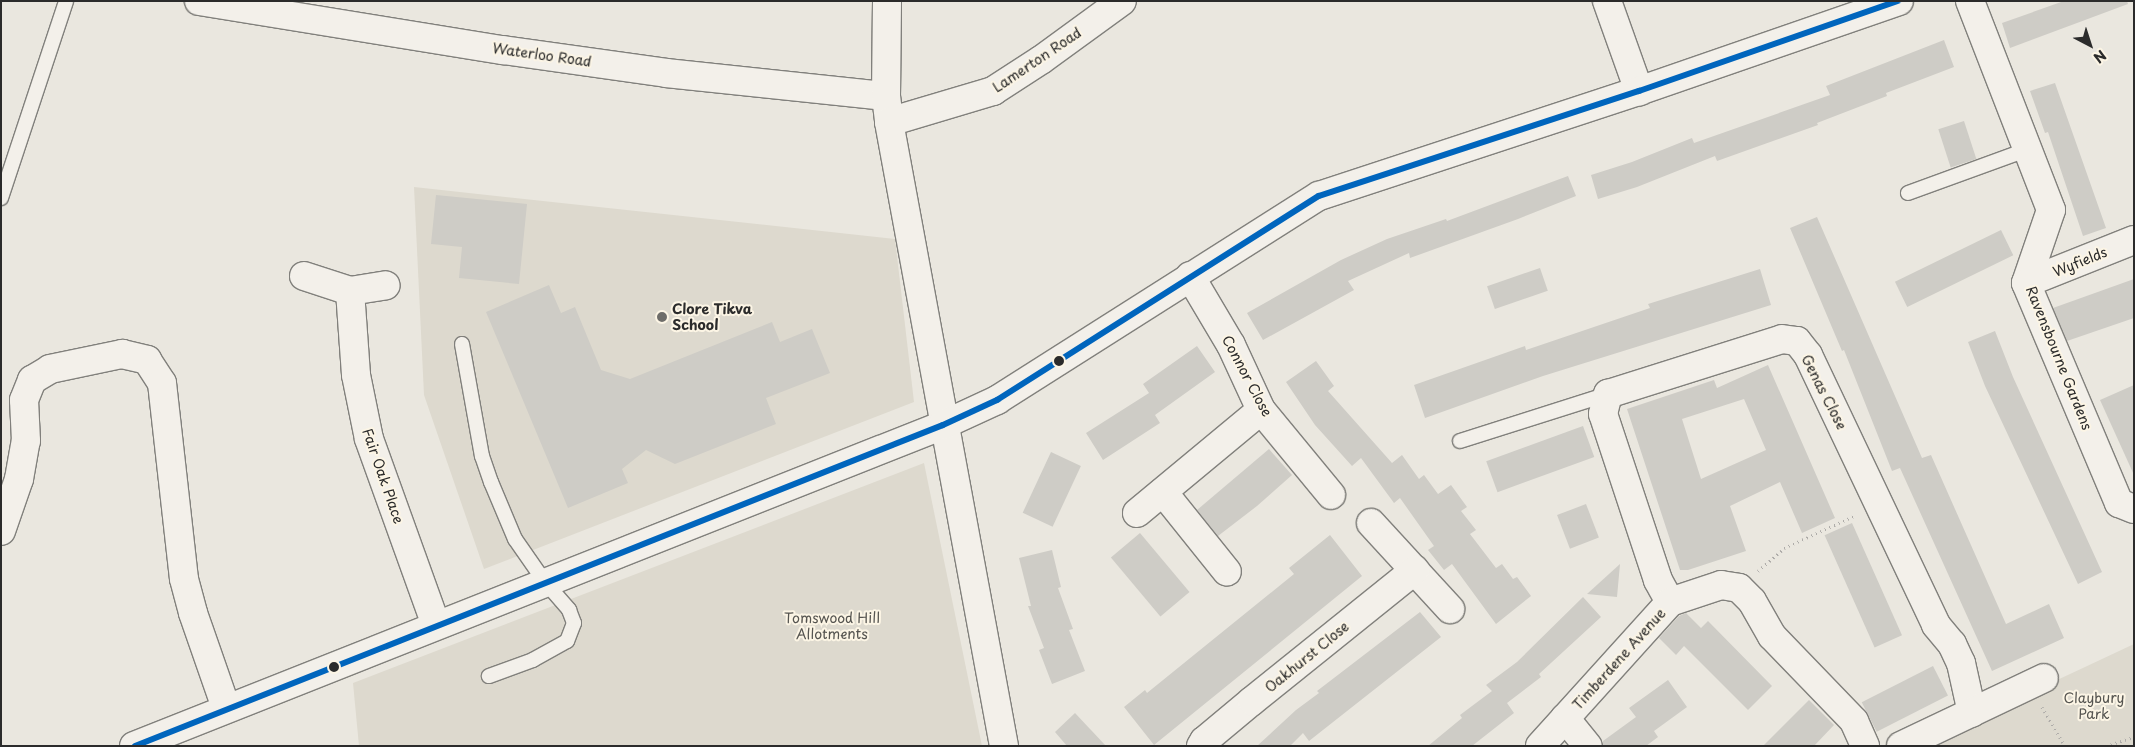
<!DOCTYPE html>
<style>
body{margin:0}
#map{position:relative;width:2135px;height:747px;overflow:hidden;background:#eae7df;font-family:"Playpen Sans",sans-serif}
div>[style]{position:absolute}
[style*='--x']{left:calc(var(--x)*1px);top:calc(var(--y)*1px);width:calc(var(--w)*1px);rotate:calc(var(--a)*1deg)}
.built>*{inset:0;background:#ddd9ce}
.building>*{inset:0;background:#ceccc6;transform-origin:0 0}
.path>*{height:3px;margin-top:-1.5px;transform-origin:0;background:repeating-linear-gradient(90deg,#aeaca9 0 1px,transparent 0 5px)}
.roads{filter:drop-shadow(1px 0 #81807c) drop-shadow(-1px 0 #81807c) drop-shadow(0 1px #81807c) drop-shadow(0 -1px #81807c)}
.service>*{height:14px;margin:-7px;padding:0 7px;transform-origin:7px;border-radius:7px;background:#f3f0ea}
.minor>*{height:28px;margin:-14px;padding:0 14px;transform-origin:14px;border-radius:14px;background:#f3f0ea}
.bus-1>*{height:6px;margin:-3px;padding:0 3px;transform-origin:3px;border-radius:3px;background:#0065bd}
.dots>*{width:14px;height:14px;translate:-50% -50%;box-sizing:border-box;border:2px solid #fcf5e5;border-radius:50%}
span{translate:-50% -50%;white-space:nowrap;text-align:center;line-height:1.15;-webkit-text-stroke:4px #fcf5e5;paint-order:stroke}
.street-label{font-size:14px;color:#2b2b2b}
.poi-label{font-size:14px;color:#2b2b2b;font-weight:700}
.left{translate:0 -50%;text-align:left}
.park-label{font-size:14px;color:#555450}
.frame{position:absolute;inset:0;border:2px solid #2b2b2b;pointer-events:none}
.north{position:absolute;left:2065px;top:20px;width:50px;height:50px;-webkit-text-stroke:4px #fcf5e5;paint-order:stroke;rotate:140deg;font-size:14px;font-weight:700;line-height:20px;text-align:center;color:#2b2b2b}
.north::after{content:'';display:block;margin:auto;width:18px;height:22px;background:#2b2b2b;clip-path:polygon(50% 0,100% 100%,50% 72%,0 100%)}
</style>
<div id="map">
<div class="built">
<i style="clip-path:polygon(414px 187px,895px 239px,914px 402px,484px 569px,424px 395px)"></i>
<i style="clip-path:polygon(924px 463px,982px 746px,359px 746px,353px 683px)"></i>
<i style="clip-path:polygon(2134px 644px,2134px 746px,1916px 746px,2085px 667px)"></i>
</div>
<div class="building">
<i style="clip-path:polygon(2064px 1px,2127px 1px,2128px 4px,2010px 48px,2002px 23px)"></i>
<i style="clip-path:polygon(1944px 40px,1954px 67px,1886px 93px,1887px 96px,1817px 123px,1818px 125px,1717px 161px,1715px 156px,1637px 187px,1598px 199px,1591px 175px,1632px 162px,1692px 138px,1694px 143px,1830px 95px,1826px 86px)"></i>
<i style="clip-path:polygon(2055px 83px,2106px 228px,2083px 236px,2048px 132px,2045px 133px,2030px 91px)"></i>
<i style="left:1964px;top:121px;width:40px;height:27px;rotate:72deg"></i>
<i style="clip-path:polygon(1568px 176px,1576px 196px,1518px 219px,1410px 258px,1409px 253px,1348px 281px,1354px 290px,1263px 340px,1247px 313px,1341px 260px,1387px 239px,1446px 219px,1447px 221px)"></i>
<i style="clip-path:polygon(436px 195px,527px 204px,519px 284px,459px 278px,462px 247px,431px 244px)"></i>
<i style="clip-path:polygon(1817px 217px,1922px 458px,1931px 455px,2006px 624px,2049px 604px,2064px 638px,1992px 671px,1900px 468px,1892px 471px,1844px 350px,1842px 351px,1790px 228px)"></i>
<i style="left:2001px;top:230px;width:28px;height:118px;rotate:64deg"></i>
<i style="left:1540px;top:268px;width:24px;height:56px;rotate:71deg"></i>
<i style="clip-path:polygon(1760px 269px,1771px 305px,1543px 376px,1425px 418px,1414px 385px,1525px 346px,1526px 350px,1650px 308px,1648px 304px)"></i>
<i style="clip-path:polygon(2134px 279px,2134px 318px,2067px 341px,2053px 308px)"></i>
<i style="clip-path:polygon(549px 285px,561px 313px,575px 307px,601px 370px,630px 379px,772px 322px,780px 342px,812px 329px,830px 373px,766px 398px,776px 424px,675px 464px,646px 450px,622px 469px,628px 483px,568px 508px,486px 312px)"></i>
<i style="clip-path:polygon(1995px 331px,2013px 377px,2102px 572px,2078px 584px,1985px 386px,1968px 342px)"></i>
<i style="clip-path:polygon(1197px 346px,1215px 372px,1155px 415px,1160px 423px,1103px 460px,1086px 433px,1149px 393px,1143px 384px)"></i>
<i style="clip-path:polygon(1316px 361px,1334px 386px,1328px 391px,1392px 463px,1402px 455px,1419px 479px,1424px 475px,1438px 494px,1451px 485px,1467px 507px,1461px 511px,1476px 530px,1470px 534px,1496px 568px,1502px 564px,1513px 579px,1517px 577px,1531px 596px,1496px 624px,1452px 564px,1444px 570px,1428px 550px,1434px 546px,1400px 498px,1394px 503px,1361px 458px,1352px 466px,1315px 425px,1286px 382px)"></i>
<i style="clip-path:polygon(evenodd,1768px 365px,1835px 518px,1802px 533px,1780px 482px,1730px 506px,1746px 551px,1688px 570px,1680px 570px,1627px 409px,1714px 380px,1717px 388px,1768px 365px,1744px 399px,1766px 450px,1701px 479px,1682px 419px,1744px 399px)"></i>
<i style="clip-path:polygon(2134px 385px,2134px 475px,2100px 400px)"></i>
<i style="left:1583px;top:426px;width:33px;height:103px;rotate:70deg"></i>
<i style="clip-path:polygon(1269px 449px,1292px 475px,1257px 506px,1218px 536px,1197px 510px)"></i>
<i style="left:1051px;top:452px;width:33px;height:67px;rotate:25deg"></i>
<i style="left:1586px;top:504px;width:36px;height:31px;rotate:69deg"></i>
<i style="left:1852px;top:523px;width:123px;height:30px;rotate:66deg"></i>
<i style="left:1140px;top:533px;width:77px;height:38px;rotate:50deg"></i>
<i style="clip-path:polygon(1330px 535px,1362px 576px,1154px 745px,1124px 707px,1145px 690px,1147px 693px,1294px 574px,1289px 568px)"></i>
<i style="clip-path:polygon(1052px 550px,1061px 587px,1058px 588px,1073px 629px,1069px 630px,1085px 671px,1052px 684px,1039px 650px,1044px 648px,1028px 606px,1031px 606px,1019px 558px)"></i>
<i style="clip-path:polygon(1620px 564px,1617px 597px,1587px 594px)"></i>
<i style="clip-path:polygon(1583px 597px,1601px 617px,1539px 674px,1541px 677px,1507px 703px,1514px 713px,1472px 746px,1428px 746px,1462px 718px,1460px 715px,1492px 691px,1486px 685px,1517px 662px)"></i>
<i style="clip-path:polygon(1420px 612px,1441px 637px,1309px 741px,1303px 733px,1290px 746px,1257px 746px,1296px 710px,1319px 693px,1317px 691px)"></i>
<i style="clip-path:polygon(1686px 613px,1701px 628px,1708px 621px,1772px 686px,1748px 710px,1684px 646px,1676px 655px,1659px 638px,1679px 616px)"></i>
<i style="left:1933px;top:666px;width:33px;height:80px;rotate:63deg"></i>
<i style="clip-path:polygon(1668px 680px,1687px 707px,1654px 731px,1658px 737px,1646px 746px,1603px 746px,1603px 741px,1636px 717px,1629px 708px)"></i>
<i style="clip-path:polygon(1809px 700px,1834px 725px,1814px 746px,1763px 746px)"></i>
<i style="clip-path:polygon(1075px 713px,1106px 746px,1067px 746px,1055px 732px)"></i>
</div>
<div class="path">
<i style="--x:1758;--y:571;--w:35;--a:-41"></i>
<i style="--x:1784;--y:548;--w:79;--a:-24.6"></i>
<i style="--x:2042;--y:707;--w:45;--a:59.5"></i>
<i style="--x:2106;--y:746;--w:29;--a:-18"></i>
</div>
<div class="roads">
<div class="service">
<i style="--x:1908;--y:193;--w:126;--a:-20"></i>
<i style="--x:1;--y:198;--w:207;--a:-71.7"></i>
<i style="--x:462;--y:344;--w:114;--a:79.9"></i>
<i style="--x:482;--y:456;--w:28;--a:71"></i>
<i style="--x:491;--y:482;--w:62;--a:67.2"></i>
<i style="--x:515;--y:539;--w:52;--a:55.1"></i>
<i style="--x:545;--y:582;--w:37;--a:49"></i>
<i style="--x:569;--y:610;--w:14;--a:69"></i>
<i style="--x:574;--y:623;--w:19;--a:111"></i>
<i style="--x:567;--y:641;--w:39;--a:151"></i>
<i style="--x:533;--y:660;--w:47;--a:160"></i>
<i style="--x:1460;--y:441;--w:155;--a:-17.6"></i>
</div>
<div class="minor">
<i style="--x:199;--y:1;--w:308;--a:9.2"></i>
<i style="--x:503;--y:50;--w:165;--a:8"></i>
<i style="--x:666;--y:73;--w:221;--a:6"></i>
<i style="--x:887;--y:1;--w:95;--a:90.6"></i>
<i style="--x:886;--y:96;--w:26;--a:83"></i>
<i style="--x:889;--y:122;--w:635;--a:79.56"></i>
<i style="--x:1607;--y:1;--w:96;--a:70.4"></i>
<i style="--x:1970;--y:1;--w:224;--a:68.8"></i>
<i style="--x:2051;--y:210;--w:77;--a:108.9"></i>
<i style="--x:2026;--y:283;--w:239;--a:67.1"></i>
<i style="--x:2119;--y:503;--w:16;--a:22"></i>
<i style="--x:889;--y:122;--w:109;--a:-16.6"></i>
<i style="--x:993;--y:91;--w:57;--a:-32.9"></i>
<i style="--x:1041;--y:60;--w:100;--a:-36.1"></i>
<i style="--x:304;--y:276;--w:48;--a:18.1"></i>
<i style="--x:350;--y:291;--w:36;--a:-9"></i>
<i style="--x:1190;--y:276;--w:80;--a:59.3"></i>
<i style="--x:1231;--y:345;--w:72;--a:65.2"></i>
<i style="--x:1261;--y:410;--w:110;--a:50.5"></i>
<i style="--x:2026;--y:283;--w:116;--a:-21.7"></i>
<i style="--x:350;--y:291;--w:84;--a:85.9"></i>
<i style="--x:356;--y:375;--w:65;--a:78.5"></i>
<i style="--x:369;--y:439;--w:198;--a:70.2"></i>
<i style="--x:1163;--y:492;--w:102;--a:51.3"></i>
<i style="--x:1137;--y:513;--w:161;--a:-39.7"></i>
<i style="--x:1371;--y:523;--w:117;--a:47.4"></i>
<i style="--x:1;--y:531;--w:55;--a:-70.9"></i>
<i style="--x:19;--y:479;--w:39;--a:-80"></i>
<i style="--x:26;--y:441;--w:41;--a:-92.8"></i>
<i style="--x:24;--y:400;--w:22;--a:-68"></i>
<i style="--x:32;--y:380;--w:21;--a:-31"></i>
<i style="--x:50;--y:369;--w:74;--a:-11.8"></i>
<i style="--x:122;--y:354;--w:26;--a:13"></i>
<i style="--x:147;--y:360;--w:27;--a:57"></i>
<i style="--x:162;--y:383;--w:197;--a:83.6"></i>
<i style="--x:184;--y:579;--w:35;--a:75"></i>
<i style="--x:193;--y:613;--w:101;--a:70.8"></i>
<i style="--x:1670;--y:602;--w:25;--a:-119"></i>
<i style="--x:1658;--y:580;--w:175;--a:-108.3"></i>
<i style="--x:1603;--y:414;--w:21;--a:-76"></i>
<i style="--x:1608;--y:394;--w:182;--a:-17.5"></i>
<i style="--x:1782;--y:339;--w:15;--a:8"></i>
<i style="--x:1797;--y:341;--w:18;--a:52"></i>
<i style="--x:1808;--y:355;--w:299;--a:64.6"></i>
<i style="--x:1936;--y:625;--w:25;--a:50"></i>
<i style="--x:1952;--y:644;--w:21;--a:65"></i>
<i style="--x:1961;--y:663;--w:51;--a:77.6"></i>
<i style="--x:1565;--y:718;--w:36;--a:51"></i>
<i style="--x:134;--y:746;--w:870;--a:-21.64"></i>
<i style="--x:943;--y:425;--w:60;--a:-24.8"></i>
<i style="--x:997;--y:400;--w:381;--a:-32.4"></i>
<i style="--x:1319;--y:196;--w:337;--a:-18.2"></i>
<i style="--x:1639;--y:91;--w:275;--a:-19.1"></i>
<i style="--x:1201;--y:746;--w:6;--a:-59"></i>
<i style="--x:1204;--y:741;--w:62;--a:-39.8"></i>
<i style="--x:1252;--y:701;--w:209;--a:-38.8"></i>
<i style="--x:1540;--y:746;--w:194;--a:-47.9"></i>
<i style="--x:1670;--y:602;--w:54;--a:-18.4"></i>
<i style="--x:1721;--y:585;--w:18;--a:9"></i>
<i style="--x:1739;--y:588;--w:18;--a:45"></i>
<i style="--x:1752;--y:601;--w:40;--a:60.3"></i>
<i style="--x:1772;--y:636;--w:118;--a:46"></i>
<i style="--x:1854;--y:721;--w:27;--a:66"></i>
<i style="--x:1901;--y:746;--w:158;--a:-25.4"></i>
</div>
</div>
<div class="bus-1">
<i style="--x:135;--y:746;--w:869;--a:-21.67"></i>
<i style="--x:943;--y:425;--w:60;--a:-24.8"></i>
<i style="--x:997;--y:400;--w:381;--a:-32.4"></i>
<i style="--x:1319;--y:196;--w:337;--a:-18.2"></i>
<i style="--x:1639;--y:91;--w:274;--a:-19.2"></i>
</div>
<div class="dots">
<i style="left:662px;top:317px;background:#6e6d6a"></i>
<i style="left:1059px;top:361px;background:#2b2b2b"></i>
<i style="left:334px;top:667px;background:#2b2b2b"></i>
</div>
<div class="street-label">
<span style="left:542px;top:55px;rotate:8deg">Waterloo Road</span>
<span style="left:1037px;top:60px;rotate:-34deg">Lamerton Road</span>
<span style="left:2080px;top:262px;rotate:-22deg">Wyfields</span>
<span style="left:2059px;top:358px;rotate:68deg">Ravensbourne Gardens</span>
<span style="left:1247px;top:376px;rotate:62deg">Connor Close</span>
<span style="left:1824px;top:392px;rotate:63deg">Genas Close</span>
<span style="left:383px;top:476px;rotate:71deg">Fair Oak Place</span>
<span style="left:1307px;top:657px;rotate:-39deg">Oakhurst Close</span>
<span style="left:1619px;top:659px;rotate:-48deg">Timberdene Avenue</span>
</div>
<div class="poi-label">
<span class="left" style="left:672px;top:317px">Clore Tikva<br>School</span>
</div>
<div class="park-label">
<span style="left:832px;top:626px">Tomswood Hill<br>Allotments</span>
<span style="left:2094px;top:706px">Claybury<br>Park</span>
</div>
<div class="frame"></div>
<div class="north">N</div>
</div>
